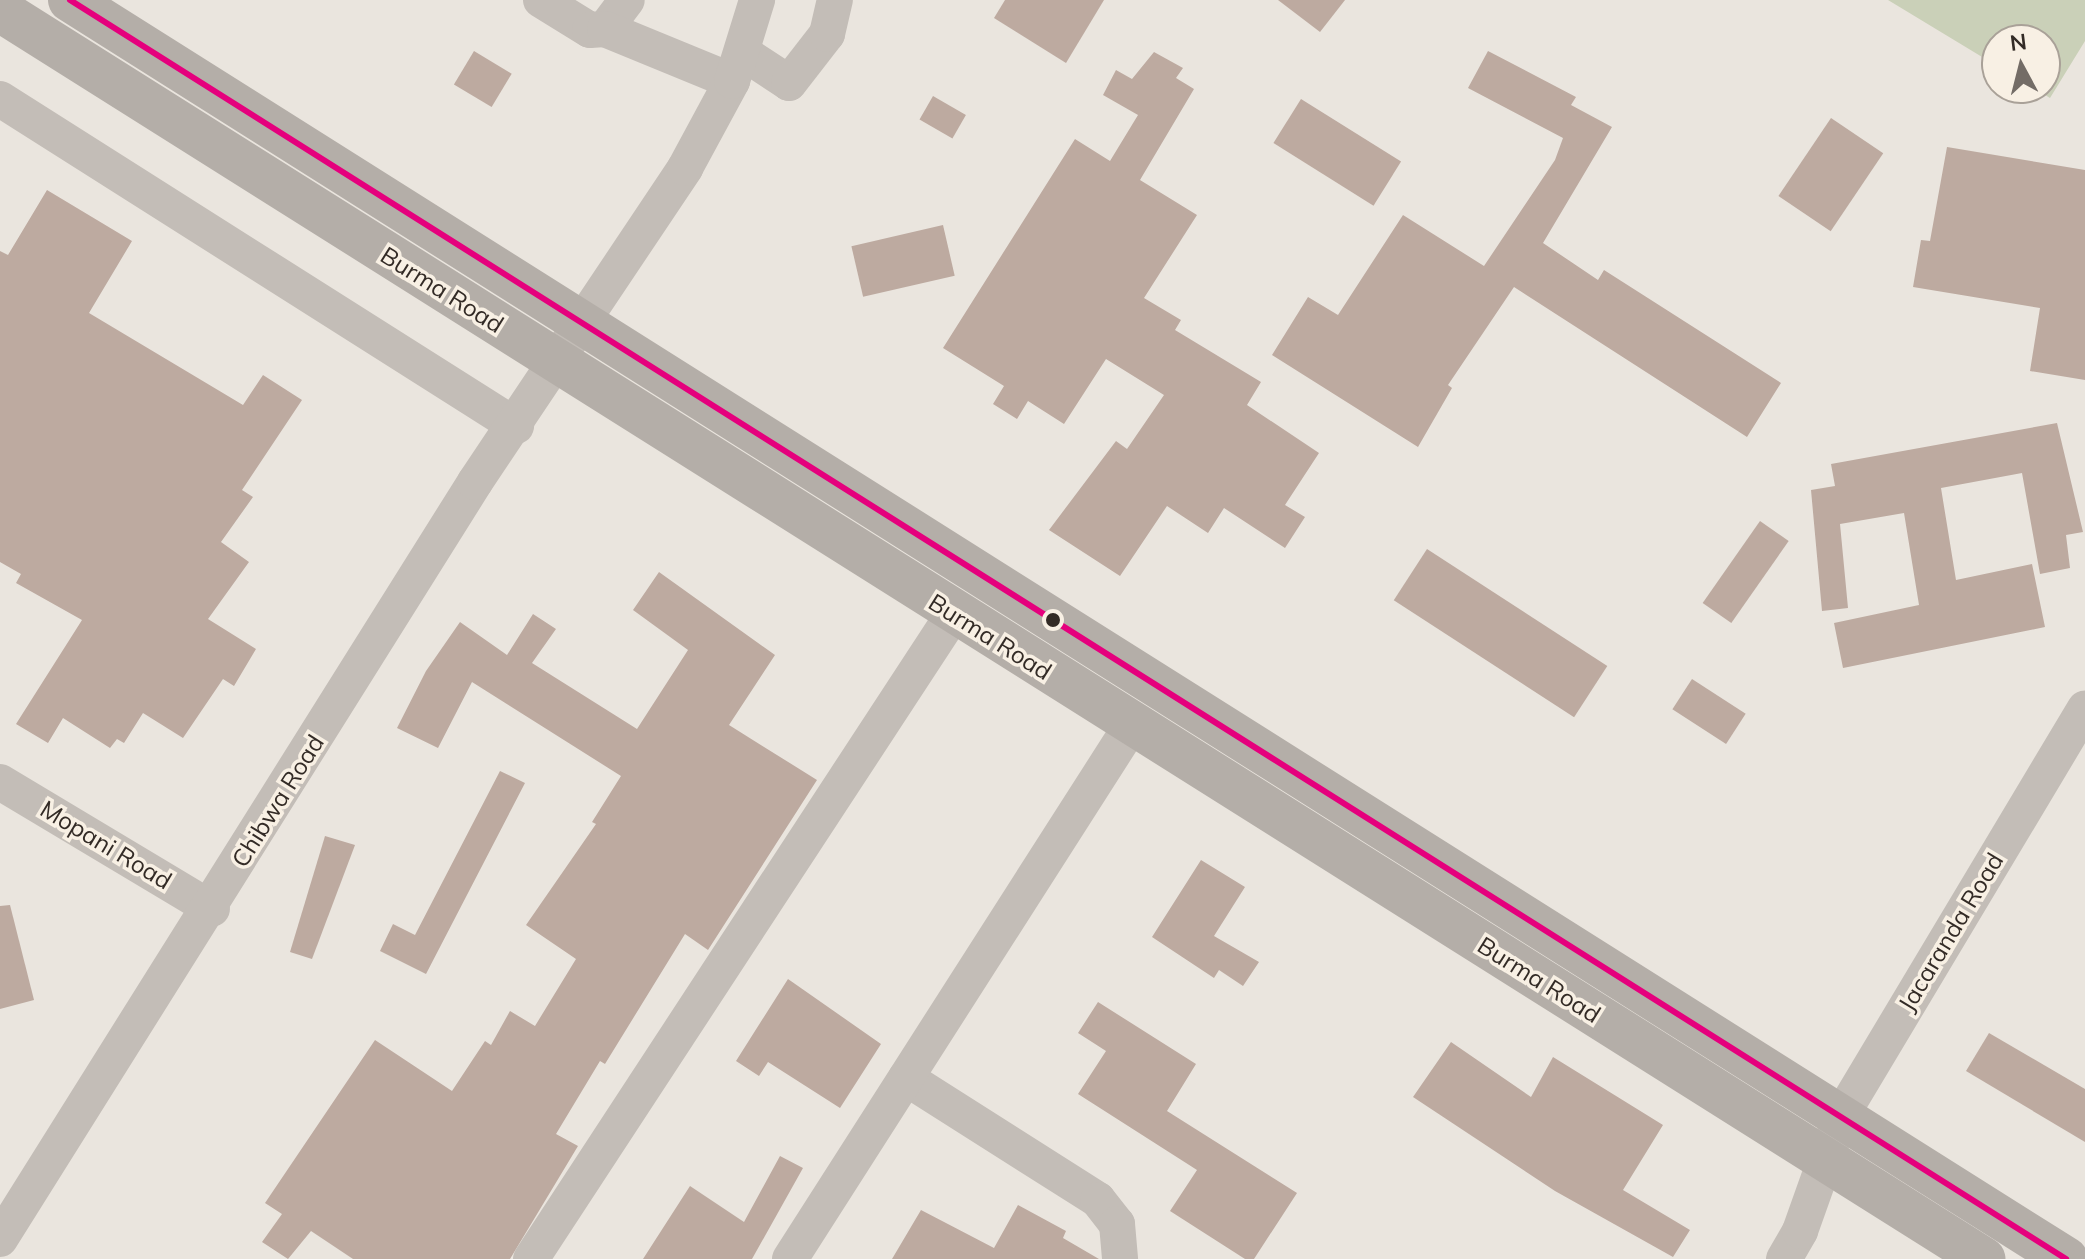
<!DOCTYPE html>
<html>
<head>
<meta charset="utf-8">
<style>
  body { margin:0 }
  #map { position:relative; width:2085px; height:1259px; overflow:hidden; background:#eae5de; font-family:Mulish,sans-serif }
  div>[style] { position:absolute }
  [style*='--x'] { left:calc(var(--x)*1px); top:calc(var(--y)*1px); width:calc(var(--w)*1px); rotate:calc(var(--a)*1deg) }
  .green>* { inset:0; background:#cad0b8 }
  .building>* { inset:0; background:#bdaaa0; transform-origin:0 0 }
  .street>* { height:36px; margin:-18px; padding:0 18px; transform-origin:18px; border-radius:18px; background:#c3bdb7 }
  .secondary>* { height:44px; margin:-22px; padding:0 22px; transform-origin:22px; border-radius:22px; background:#b4aea8 }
  .bus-1>* { height:6px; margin:-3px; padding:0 3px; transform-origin:3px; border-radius:3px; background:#e5007d }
  .dots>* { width:22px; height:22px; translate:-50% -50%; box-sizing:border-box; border:4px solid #f8f0e4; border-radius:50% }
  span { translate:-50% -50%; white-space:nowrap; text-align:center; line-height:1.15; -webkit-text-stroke:7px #f8f0e4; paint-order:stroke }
  .street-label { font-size:24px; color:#332b26 }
  .north { position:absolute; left:1981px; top:24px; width:80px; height:80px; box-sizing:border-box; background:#f8f0e4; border:2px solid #a9a198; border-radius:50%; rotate:353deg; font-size:22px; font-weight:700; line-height:32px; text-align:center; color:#332b26 }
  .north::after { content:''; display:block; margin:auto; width:28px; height:36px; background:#736c66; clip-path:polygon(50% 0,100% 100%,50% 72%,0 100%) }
</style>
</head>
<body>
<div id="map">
  <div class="green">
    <div style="clip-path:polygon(1888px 0,2085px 0,2085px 41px,2050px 98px,2034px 88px,2045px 88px,2045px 40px,1997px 40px,1997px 66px)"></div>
  </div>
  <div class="building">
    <div style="clip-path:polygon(1005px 0,1104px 0,1066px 63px,994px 18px)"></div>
    <div style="clip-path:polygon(1278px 0,1345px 0,1320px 32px)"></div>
    <div style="left:474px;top:51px;width:44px;height:39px;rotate:31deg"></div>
    <div style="clip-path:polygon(1488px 51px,1576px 97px,1571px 105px,1612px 127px,1543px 243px,1598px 280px,1604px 270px,1781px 383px,1747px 437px,1514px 287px,1448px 385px,1452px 388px,1418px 447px,1272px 355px,1308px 297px,1338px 315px,1403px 215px,1484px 266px,1555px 160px,1563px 138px,1468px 88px)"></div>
    <div style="clip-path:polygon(1154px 52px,1183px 68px,1176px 78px,1194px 89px,1140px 180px,1197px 215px,1144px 298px,1181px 320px,1175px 330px,1261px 382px,1247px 405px,1319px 453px,1285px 505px,1305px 517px,1285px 548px,1224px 508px,1208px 533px,1167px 506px,1120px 576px,1049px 530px,1116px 441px,1127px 449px,1164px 395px,1106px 359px,1064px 424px,1028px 401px,1017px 419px,993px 404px,1004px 386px,943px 348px,1075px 139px,1110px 161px,1138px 115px,1103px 95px,1116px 70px,1132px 79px)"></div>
    <div style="left:933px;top:96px;width:38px;height:27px;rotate:30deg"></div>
    <div style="left:1301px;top:99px;width:118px;height:52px;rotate:32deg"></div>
    <div style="left:1831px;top:118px;width:63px;height:94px;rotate:34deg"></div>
    <div style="clip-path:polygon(1947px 147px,2085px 170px,2085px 380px,2030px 371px,2040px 308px,1913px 287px,1921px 240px,1930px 241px)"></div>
    <div style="clip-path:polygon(47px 190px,132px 241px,89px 313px,243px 405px,263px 375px,302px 400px,242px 490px,253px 497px,221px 542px,249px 562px,208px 619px,256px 649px,234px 686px,223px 679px,183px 738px,143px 713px,124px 743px,117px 739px,110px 748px,63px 718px,48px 743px,16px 724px,82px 620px,16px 583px,21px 574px,0 562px,0 251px,8px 255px)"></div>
    <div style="left:943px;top:225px;width:52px;height:94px;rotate:77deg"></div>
    <div style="clip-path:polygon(2057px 423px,2083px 532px,2066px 535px,2070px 568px,2040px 574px,2022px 473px,1941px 488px,1956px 580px,2032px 564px,2045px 627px,1843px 668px,1834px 623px,1919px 605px,1904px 513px,1840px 524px,1848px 608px,1822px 611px,1811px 490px,1835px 486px,1831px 464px)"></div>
    <div style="left:1760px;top:521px;width:35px;height:100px;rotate:35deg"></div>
    <div style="left:1427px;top:549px;width:215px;height:61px;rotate:33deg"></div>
    <div style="clip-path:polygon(659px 572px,775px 655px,729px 725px,817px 780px,708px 950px,685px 934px,605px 1064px,600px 1061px,556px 1134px,578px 1146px,510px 1259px,353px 1259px,311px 1231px,288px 1259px,262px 1242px,282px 1214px,265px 1203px,375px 1040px,452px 1091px,485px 1041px,491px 1045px,510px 1011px,535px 1026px,576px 959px,526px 925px,596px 824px,592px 822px,621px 776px,472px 682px,438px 748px,397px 728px,426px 671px,460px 622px,507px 655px,533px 614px,556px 629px,532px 663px,637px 729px,688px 650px,633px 610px)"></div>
    <div style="left:1692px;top:679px;width:64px;height:36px;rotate:33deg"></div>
    <div style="clip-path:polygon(500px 771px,525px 783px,426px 974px,380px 951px,393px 924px,415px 935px)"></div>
    <div style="clip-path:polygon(325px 836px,355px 845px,312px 959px,290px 952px)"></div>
    <div style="clip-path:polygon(1201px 860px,1245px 887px,1214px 936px,1259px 962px,1243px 986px,1219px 970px,1214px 978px,1152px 937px)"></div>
    <div style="clip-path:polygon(10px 905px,34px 1000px,0 1009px,0 906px)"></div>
    <div style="clip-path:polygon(788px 979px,881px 1044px,840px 1108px,768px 1062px,759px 1076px,736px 1061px)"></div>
    <div style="clip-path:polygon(1098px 1002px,1196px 1064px,1167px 1111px,1297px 1193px,1254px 1259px,1245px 1259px,1170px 1211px,1197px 1170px,1078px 1094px,1106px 1051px,1078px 1033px)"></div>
    <div style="clip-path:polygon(1989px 1033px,2085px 1089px,2085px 1142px,1966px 1071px)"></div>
    <div style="clip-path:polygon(1451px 1042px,1531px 1097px,1553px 1057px,1663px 1125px,1623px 1190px,1690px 1230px,1673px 1257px,1555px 1191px,1413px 1097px)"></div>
    <div style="clip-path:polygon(780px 1156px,803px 1168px,752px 1259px,643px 1259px,690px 1186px,744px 1222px)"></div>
    <div style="clip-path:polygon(1018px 1205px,1066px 1231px,1063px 1238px,1099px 1259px,892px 1259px,921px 1210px,994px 1248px)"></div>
  </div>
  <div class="street">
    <div style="--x:541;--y:0;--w:57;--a:31.5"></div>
    <div style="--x:590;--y:30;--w:15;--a:-4"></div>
    <div style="--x:605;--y:29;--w:36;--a:-53"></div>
    <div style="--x:605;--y:29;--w:137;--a:22.3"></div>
    <div style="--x:742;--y:52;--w:56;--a:33.4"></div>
    <div style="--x:789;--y:83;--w:62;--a:-52.2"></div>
    <div style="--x:827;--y:34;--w:35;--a:-77"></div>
    <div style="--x:0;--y:99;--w:611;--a:32.36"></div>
    <div style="--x:0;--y:782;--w:247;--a:30.9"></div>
    <div style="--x:906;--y:1078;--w:227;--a:32.4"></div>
    <div style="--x:1098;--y:1200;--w:31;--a:52"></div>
    <div style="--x:1117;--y:1224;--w:35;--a:85"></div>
    <div style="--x:0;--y:1239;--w:894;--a:-57.89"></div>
    <div style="--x:475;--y:482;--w:378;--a:-56.2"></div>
    <div style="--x:685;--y:168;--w:99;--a:-61.6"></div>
    <div style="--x:732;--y:81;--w:85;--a:-72.8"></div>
    <div style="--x:531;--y:1259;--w:772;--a:-56.78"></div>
    <div style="--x:790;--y:1259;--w:633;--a:-57.39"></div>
    <div style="--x:1784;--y:1259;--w:32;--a:-60"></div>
    <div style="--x:1800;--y:1231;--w:122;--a:-70.4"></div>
    <div style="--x:1841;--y:1116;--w:475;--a:-59.1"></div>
  </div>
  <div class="secondary">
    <div style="--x:70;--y:0;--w:2360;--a:32.24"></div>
    <div style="--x:0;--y:10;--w:2344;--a:32.2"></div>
  </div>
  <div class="bus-1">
    <div style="--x:70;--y:0;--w:2360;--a:32.24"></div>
  </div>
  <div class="dots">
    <div style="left:1053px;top:620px;background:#332b26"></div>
  </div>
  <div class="street-label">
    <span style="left:442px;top:290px;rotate:32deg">Burma Road</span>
    <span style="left:990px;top:637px;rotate:32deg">Burma Road</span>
    <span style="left:278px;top:801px;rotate:-58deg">Chibwa Road</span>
    <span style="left:106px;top:845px;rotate:31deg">Mopani Road</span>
    <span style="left:1951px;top:932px;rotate:-59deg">Jacaranda Road</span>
    <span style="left:1539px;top:980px;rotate:32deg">Burma Road</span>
  </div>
  <div class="north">N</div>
</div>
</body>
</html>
